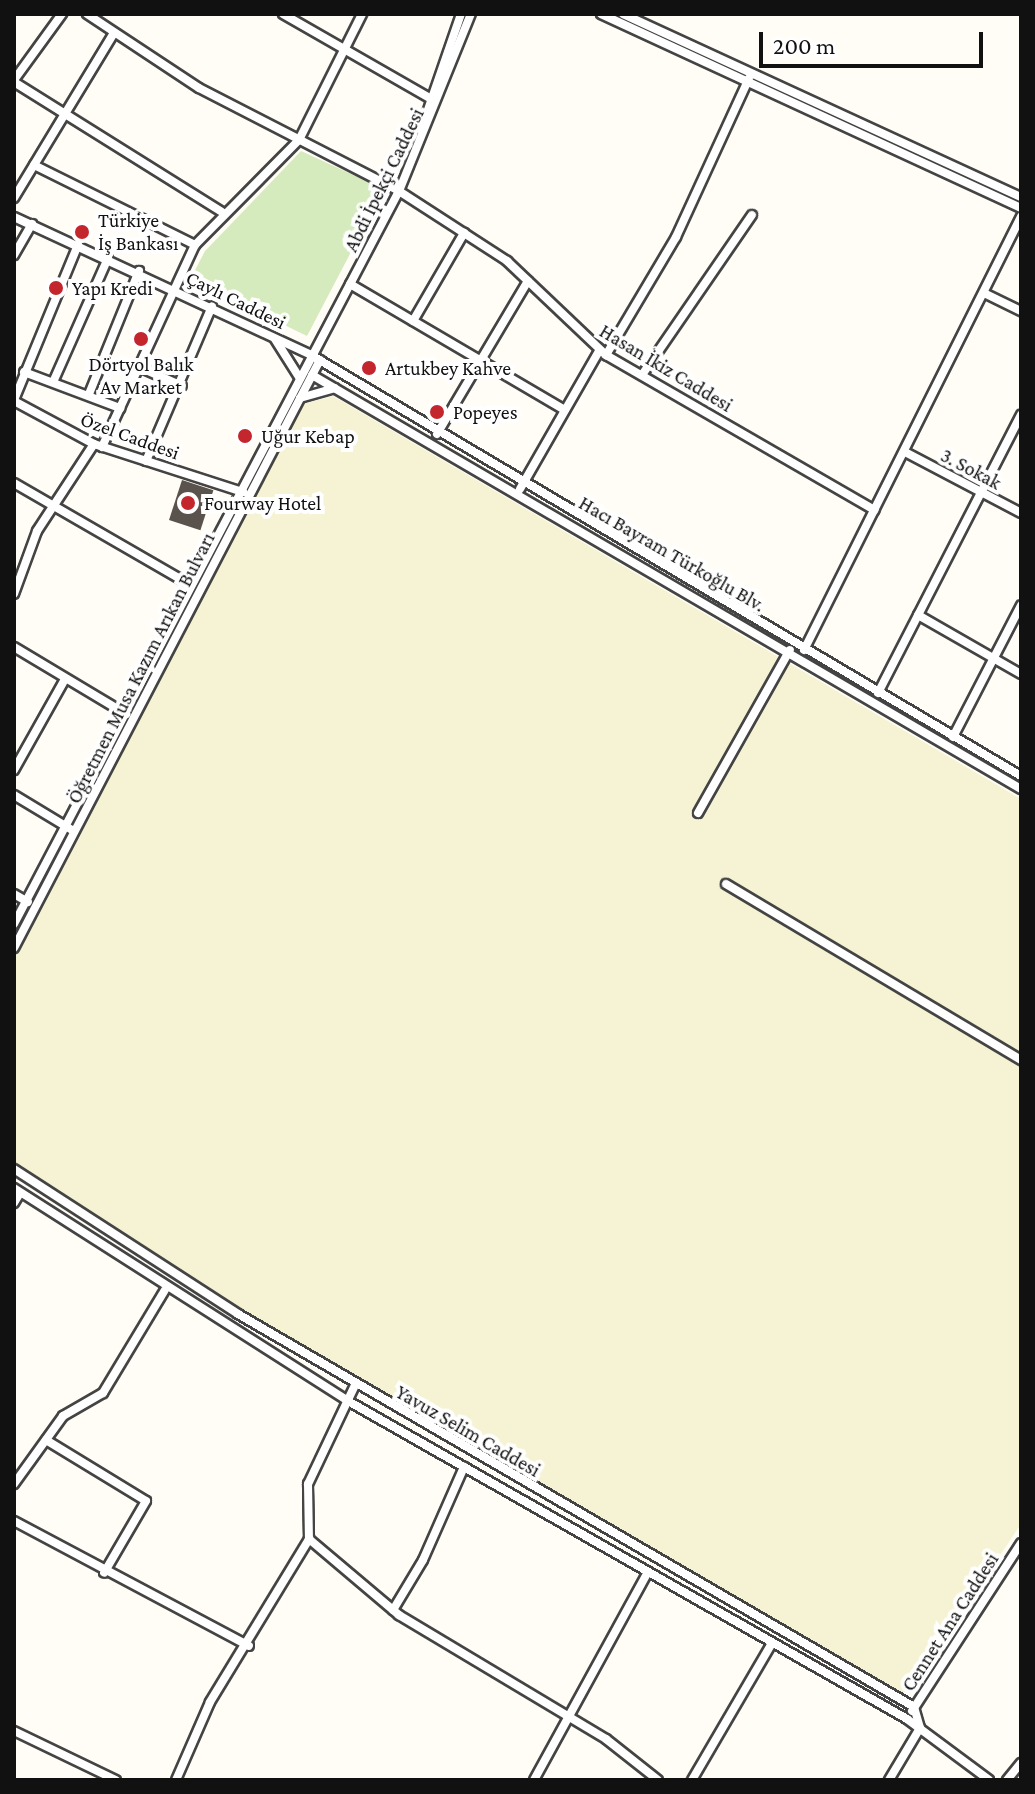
<!DOCTYPE html>
<html>
<head>
<meta charset="utf-8">
<style>
  body { margin:0 }
  #map { position:relative; width:1035px; height:1794px; overflow:hidden; background:#fffdf5; font-family:"Crimson Pro",serif }
  div>[style] { position:absolute }
  [style*='--x'] { left:calc(var(--x)*1px); top:calc(var(--y)*1px); width:calc(var(--w)*1px); rotate:calc(var(--a)*1deg) }
  .farmland>* { inset:0; background:#f6f3d4 }
  .green>* { inset:0; background:#d5ebbd }
  .building>* { inset:0; background:#5a524d; transform-origin:0 0 }
  .roads { filter:drop-shadow(2px 0 #444) drop-shadow(-2px 0 #444) drop-shadow(0 2px #444) drop-shadow(0 -2px #444) }
  .minor>* { height:8px; margin:-4px; padding:0 4px; transform-origin:4px; border-radius:4px; background:#fff }
  .dots>* { width:22px; height:22px; translate:-50% -50%; box-sizing:border-box; border:4px solid #fff; border-radius:50% }
  span { translate:-50% -50%; white-space:nowrap; text-align:center; line-height:1.15; -webkit-text-stroke:8px #fff; paint-order:stroke }
  .street-label { font-size:20px; color:#111 }
  .poi-label { font-size:20px; color:#111 }
  .left { translate:0 -50%; text-align:left }
  .frame { position:absolute; inset:0; border:16px solid #111; pointer-events:none }
  .scale { position:absolute; left:759px; top:32px; width:224px; height:36px; box-sizing:border-box; border:4px solid #111; border-top:0; padding-left:10px; font-size:24px; line-height:28px; white-space:nowrap; color:#111; -webkit-text-stroke:6px #fff; paint-order:stroke }
</style>
</head>
<body>
<div id="map">
  <div class="farmland">
    <div style="clip-path:polygon(333px 396px,1021px 799px,1021px 1524px,909px 1691px,901px 1693px,279px 1333px,14px 1163px,14px 956px,303px 404px)"></div>
  </div>
  <div class="green">
    <div style="clip-path:polygon(301px 151px,384px 189px,307px 336px,194px 281px,193px 274px,205px 251px)"></div>
  </div>
  <div class="building">
    <div style="left:182px;top:480px;width:33px;height:42px;rotate:18deg"></div>
  </div>
  <div class="roads">
    <div class="minor">
      <div style="--x:87;--y:14;--w:134;--a:33.5"></div>
      <div style="--x:199;--y:88;--w:225;--a:27.2"></div>
      <div style="--x:399;--y:191;--w:129;--a:32.9"></div>
      <div style="--x:507;--y:261;--w:137;--a:43.5"></div>
      <div style="--x:606;--y:355;--w:310;--a:30"></div>
      <div style="--x:283;--y:14;--w:175;--a:29.8"></div>
      <div style="--x:601;--y:14;--w:463;--a:24.8"></div>
      <div style="--x:623;--y:14;--w:438;--a:24.7"></div>
      <div style="--x:14;--y:80;--w:82;--a:-54"></div>
      <div style="--x:14;--y:82;--w:245;--a:32"></div>
      <div style="--x:421;--y:130;--w:123;--a:-71"></div>
      <div style="--x:34;--y:165;--w:180;--a:26.4"></div>
      <div style="--x:14;--y:198;--w:193;--a:-58.8"></div>
      <div style="--x:14;--y:217;--w:327;--a:24.9"></div>
      <div style="--x:311;--y:355;--w:825;--a:30.67"></div>
      <div style="--x:14;--y:255;--w:36;--a:-60"></div>
      <div style="--x:350;--y:284;--w:249;--a:30.4"></div>
      <div style="--x:986;--y:294;--w:39;--a:26"></div>
      <div style="--x:413;--y:321;--w:102;--a:-59.9"></div>
      <div style="--x:275;--y:339;--w:45;--a:57.7"></div>
      <div style="--x:606;--y:355;--w:137;--a:-59.3"></div>
      <div style="--x:676;--y:237;--w:175;--a:-65.3"></div>
      <div style="--x:137;--y:366;--w:49;--a:24"></div>
      <div style="--x:24;--y:372;--w:103;--a:20.6"></div>
      <div style="--x:312;--y:375;--w:821;--a:30.28"></div>
      <div style="--x:642;--y:375;--w:194;--a:-55.5"></div>
      <div style="--x:54;--y:380;--w:133;--a:-66.1"></div>
      <div style="--x:89;--y:394;--w:133;--a:-67.9"></div>
      <div style="--x:300;--y:398;--w:36;--a:-16"></div>
      <div style="--x:14;--y:400;--w:168;--a:-67.6"></div>
      <div style="--x:14;--y:401;--w:91;--a:28.3"></div>
      <div style="--x:94;--y:444;--w:157;--a:17.9"></div>
      <div style="--x:437;--y:434;--w:178;--a:-59.3"></div>
      <div style="--x:102;--y:447;--w:222;--a:-65.3"></div>
      <div style="--x:195;--y:245;--w:148;--a:-45.3"></div>
      <div style="--x:299;--y:140;--w:141;--a:-63.4"></div>
      <div style="--x:905;--y:452;--w:131;--a:27.7"></div>
      <div style="--x:146;--y:461;--w:168;--a:-66.9"></div>
      <div style="--x:14;--y:483;--w:204;--a:30"></div>
      <div style="--x:520;--y:489;--w:159;--a:-60.2"></div>
      <div style="--x:14;--y:594;--w:67;--a:-69.9"></div>
      <div style="--x:37;--y:531;--w:104;--a:-56.8"></div>
      <div style="--x:918;--y:615;--w:119;--a:29.8"></div>
      <div style="--x:14;--y:647;--w:131;--a:30.9"></div>
      <div style="--x:804;--y:650;--w:485;--a:-63.4"></div>
      <div style="--x:878;--y:693;--w:313;--a:-62.8"></div>
      <div style="--x:953;--y:737;--w:148;--a:-62.7"></div>
      <div style="--x:14;--y:770;--w:104;--a:-60.7"></div>
      <div style="--x:14;--y:795;--w:68;--a:31.1"></div>
      <div style="--x:698;--y:813;--w:187;--a:-60.6"></div>
      <div style="--x:726;--y:884;--w:344;--a:30.8"></div>
      <div style="--x:14;--y:894;--w:16;--a:30"></div>
      <div style="--x:14;--y:924;--w:828;--a:-62.29"></div>
      <div style="--x:399;--y:191;--w:191;--a:-67.9"></div>
      <div style="--x:14;--y:948;--w:663;--a:-62.51"></div>
      <div style="--x:14;--y:1169;--w:267;--a:32.9"></div>
      <div style="--x:238;--y:1314;--w:782;--a:30.17"></div>
      <div style="--x:914;--y:1707;--w:22;--a:74"></div>
      <div style="--x:920;--y:1728;--w:61;--a:120.8"></div>
      <div style="--x:14;--y:1188;--w:396;--a:32.5"></div>
      <div style="--x:348;--y:1401;--w:643;--a:29.63"></div>
      <div style="--x:907;--y:1719;--w:102;--a:36.6"></div>
      <div style="--x:14;--y:1203;--w:12;--a:-59"></div>
      <div style="--x:356;--y:1383;--w:112;--a:115.4"></div>
      <div style="--x:308;--y:1484;--w:55;--a:89"></div>
      <div style="--x:309;--y:1539;--w:118;--a:40.2"></div>
      <div style="--x:399;--y:1615;--w:241;--a:30.9"></div>
      <div style="--x:606;--y:1739;--w:66;--a:38.3"></div>
      <div style="--x:46;--y:1440;--w:117;--a:31.4"></div>
      <div style="--x:146;--y:1501;--w:83;--a:120.3"></div>
      <div style="--x:14;--y:1484;--w:84;--a:-54.2"></div>
      <div style="--x:63;--y:1416;--w:46;--a:-29.9"></div>
      <div style="--x:103;--y:1393;--w:120;--a:-59"></div>
      <div style="--x:14;--y:1521;--w:266;--a:28"></div>
      <div style="--x:393;--y:1610;--w:58;--a:-59"></div>
      <div style="--x:423;--y:1560;--w:102;--a:-66.2"></div>
      <div style="--x:912;--y:1711;--w:200;--a:-57"></div>
      <div style="--x:14;--y:1731;--w:113;--a:25.7"></div>
      <div style="--x:176;--y:1780;--w:85;--a:-66.4"></div>
      <div style="--x:210;--y:1702;--w:191;--a:-58.7"></div>
      <div style="--x:534;--y:1780;--w:237;--a:-61.3"></div>
      <div style="--x:692;--y:1780;--w:159;--a:-59.7"></div>
      <div style="--x:1007;--y:1780;--w:22;--a:-51"></div>
    </div>
  </div>
  <div class="dots">
    <div style="left:82px;top:232px;background:#c4262e"></div>
    <div style="left:56px;top:288px;background:#c4262e"></div>
    <div style="left:141px;top:339px;background:#c4262e"></div>
    <div style="left:369px;top:368px;background:#c4262e"></div>
    <div style="left:437px;top:412px;background:#c4262e"></div>
    <div style="left:245px;top:436px;background:#c4262e"></div>
    <div style="left:188px;top:503px;background:#c4262e"></div>
  </div>
  <div class="street-label">
    <span style="left:384px;top:180px;rotate:-64deg">Abdi İpekçi Caddesi</span>
    <span style="left:236px;top:300px;rotate:26deg">Çaylı Caddesi</span>
    <span style="left:666px;top:368px;rotate:31deg">Hasan İkiz Caddesi</span>
    <span style="left:130px;top:436px;rotate:20deg">Özel Caddesi</span>
    <span style="left:971px;top:469px;rotate:28deg">3. Sokak</span>
    <span style="left:672px;top:554px;rotate:30deg">Hacı Bayram Türkoğlu Blv.</span>
    <span style="left:141px;top:668px;rotate:-63deg">Öğretmen Musa Kazım Arıkan Bulvarı</span>
    <span style="left:468px;top:1431px;rotate:30deg">Yavuz Selim Caddesi</span>
    <span style="left:950px;top:1622px;rotate:-57deg">Cennet Ana Caddesi</span>
  </div>
  <div class="poi-label">
    <span class="left" style="left:98px;top:232px">Türkiye<br>İş Bankası</span>
    <span class="left" style="left:72px;top:288px">Yapı Kredi</span>
    <span style="left:141px;top:376px">Dörtyol Balık<br>Av Market</span>
    <span class="left" style="left:385px;top:368px">Artukbey Kahve</span>
    <span class="left" style="left:453px;top:412px">Popeyes</span>
    <span class="left" style="left:261px;top:436px">Uğur Kebap</span>
    <span class="left" style="left:204px;top:503px">Fourway Hotel</span>
  </div>
  <div class="frame"></div>
  <div class="scale">200 m</div>
</div>
</body>
</html>
